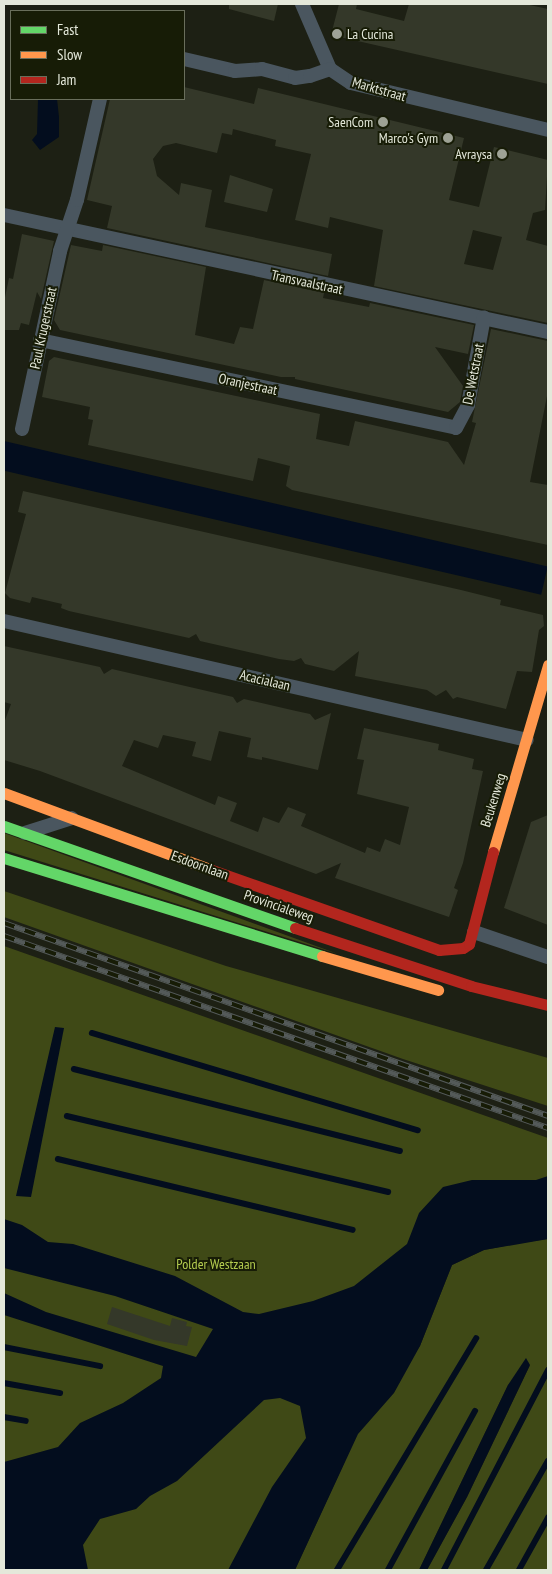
<!DOCTYPE html>
<html>
<head>
<meta charset="utf-8">
<style>
  body { margin:0 }
  #map { position:relative; width:552px; height:1574px; overflow:hidden; background:#1d2014; font-family:"PT Sans Narrow",sans-serif }
  div>[style] { position:absolute }
  [style*='--x'] { left:calc(var(--x)*1px); top:calc(var(--y)*1px); width:calc(var(--w)*1px); rotate:calc(var(--a)*1deg) }
  .green>* { inset:0; background:#3f4916 }
  .water>* { inset:0; background:#030d1e; transform-origin:0 0 }
  .stream>* { height:5.5px; margin:-2.75px; padding:0 2.75px; transform-origin:2.75px; border-radius:2.75px; background:#030d1e }
  .building>* { inset:0; background:#343829 }
  .street>* { height:14px; margin:-7px; padding:0 7px; transform-origin:7px; border-radius:7px; background:#4a565f }
  .fast>* { height:11px; margin:-5.5px; padding:0 5.5px; transform-origin:5.5px; border-radius:5.5px; background:#63d668 }
  .slow>* { height:11px; margin:-5.5px; padding:0 5.5px; transform-origin:5.5px; border-radius:5.5px; background:#ff974d }
  .jam>* { height:11px; margin:-5.5px; padding:0 5.5px; transform-origin:5.5px; border-radius:5.5px; background:#b3261e }
  .rail>* { height:5.5px; margin-top:-2.75px; transform-origin:0; background:repeating-linear-gradient(90deg,#171c06 0 11px,#545a59 0 22px); box-sizing:border-box; border-block:1px solid #545a59 }
  .dots>* { width:14px; height:14px; translate:-50% -50%; box-sizing:border-box; border:2px solid #171c06; border-radius:50% }
  span { translate:-50% -50%; white-space:nowrap; text-align:center; line-height:1.15; -webkit-text-stroke:4px #171c06; paint-order:stroke }
  .poi-label { font-size:14px; color:#e4e8da }
  .left { translate:0 -50%; text-align:left }
  .right { translate:-100% -50%; text-align:right }
  .street-label { font-size:14px; color:#e4e8da }
  .park-label { font-size:14px; color:#b4cc4f }
  .frame { position:absolute; inset:0; border:5px solid #e4e8da; pointer-events:none }
  .legend { position:absolute; left:10px; top:10px; width:175px; height:90px; box-sizing:border-box; background:#171c06; border:1px solid #696e5b; margin:0; padding:6px 9px; list-style:none; font-size:15px; color:#e4e8da }
  .legend li { display:flex; align-items:center; gap:10px; height:25px }
  .legend b { width:25px; border:1px solid #696e5b }
</style>
</head>
<body>
<div id="map">
  <div class="green">
    <div style="clip-path:polygon(4px 833px,338px 954px,4px 850px)"></div>
    <div style="clip-path:polygon(4px 891px,226px 966px,548px 1058px,548px 1106px,403px 1059px,4px 917px)"></div>
    <div style="clip-path:polygon(evenodd,4px 946px,548px 1138px,548px 1234px,519px 1243px,548px 1239px,548px 1570px,427px 1570px,467px 1497px,530px 1365px,508px 1385px,419px 1570px,295px 1570px,345px 1461px,287px 1570px,4px 1570px,4px 946px,494px 1244px,510px 1245px,484px 1250px,452px 1265px,420px 1346px,361px 1424px,453px 1262px,494px 1244px)"></div>
  </div>
  <div class="water">
    <div style="clip-path:polygon(38px 99px,57px 99px,59px 117px,59px 137px,40px 150px,32px 140px,37px 134px)"></div>
    <div style="left:4px;top:441px;width:558px;height:29px;rotate:13deg"></div>
    <div style="clip-path:polygon(55px 1027px,64px 1028px,31px 1197px,16px 1196px)"></div>
    <div style="clip-path:polygon(548px 1176px,548px 1239px,484px 1250px,452px 1265px,420px 1346px,394px 1393px,358px 1434px,295px 1570px,228px 1570px,272px 1487px,306px 1438px,300px 1406px,280px 1398px,264px 1400px,177px 1481px,150px 1496px,136px 1509px,100px 1519px,83px 1545px,88px 1570px,4px 1570px,4px 1462px,58px 1447px,80px 1423px,123px 1403px,161px 1378px,163px 1366px,4px 1315px,4px 1293px,46px 1312px,196px 1357px,213px 1329px,115px 1296px,4px 1268px,4px 1219px,22px 1225px,48px 1242px,73px 1244px,175px 1276px,243px 1312px,259px 1314px,313px 1301px,354px 1286px,407px 1244px,419px 1213px,443px 1187px,472px 1180px,536px 1180px)"></div>
    <div style="clip-path:polygon(526px 1358px,530px 1365px,467px 1497px,427px 1570px,419px 1570px,508px 1385px)"></div>
  </div>
  <div class="stream">
    <div style="--x:92;--y:1033;--w:340;--a:16.6"></div>
    <div style="--x:74;--y:1069;--w:336;--a:14.1"></div>
    <div style="--x:67;--y:1116;--w:330;--a:13.3"></div>
    <div style="--x:58;--y:1159;--w:303;--a:13.5"></div>
    <div style="--x:4;--y:1347;--w:98;--a:11.2"></div>
    <div style="--x:4;--y:1383;--w:57;--a:10.1"></div>
    <div style="--x:4;--y:1417;--w:22;--a:10"></div>
    <div style="--x:337;--y:1570;--w:270;--a:-59"></div>
    <div style="--x:388;--y:1570;--w:181;--a:-61.3"></div>
    <div style="--x:444;--y:1570;--w:225;--a:-62.5"></div>
    <div style="--x:486;--y:1570;--w:125;--a:-60.4"></div>
    <div style="--x:519;--y:1570;--w:60;--a:-60.9"></div>
  </div>
  <div class="building">
    <div style="clip-path:polygon(229px 4px,278px 4px,274px 21px,229px 9px)"></div>
    <div style="clip-path:polygon(339px 4px,357px 4px,356px 9px,404px 21px,409px 4px,525px 4px,548px 9px,548px 84px,331px 35px)"></div>
    <div style="clip-path:polygon(evenodd,184px 87px,254px 104px,258px 88px,464px 138px,449px 200px,479px 207px,494px 147px,548px 160px,545px 210px,533px 213px,526px 240px,548px 246px,548px 323px,374px 286px,383px 230px,330px 217px,328px 228px,295px 220px,311px 154px,275px 146px,276px 140px,233px 129px,232px 135px,222px 133px,217px 153px,176px 143px,163px 146px,153px 159px,157px 176px,179px 195px,181px 183px,212px 190px,205px 227px,332px 254px,328px 276px,107px 228px,112px 206px,87px 200px,110px 99px,184px 99px,184px 87px,473px 230px,502px 237px,493px 270px,464px 264px,473px 230px)"></div>
    <div style="clip-path:polygon(230px 175px,273px 189px,267px 212px,224px 202px)"></div>
    <div style="clip-path:polygon(22px 234px,54px 241px,41px 299px,37px 292px,29px 325px,21px 323px,19px 330px,4px 330px,4px 302px,9px 278px,13px 279px)"></div>
    <div style="clip-path:polygon(71px 245px,102px 251px,103px 245px,206px 267px,195px 335px,234px 344px,240px 327px,253px 329px,264px 280px,324px 293px,323px 298px,369px 307px,370px 303px,474px 325px,468px 354px,435px 347px,463px 386px,460px 402px,448px 412px,295px 379px,295px 377px,281px 377px,60px 330px,54px 320px)"></div>
    <div style="clip-path:polygon(491px 329px,548px 341px,548px 391px,530px 482px,548px 485px,548px 545px,292px 490px,286px 486px,290px 466px,258px 458px,253px 481px,88px 445px,93px 420px,88px 419px,90px 407px,42px 397px,49px 361px,54px 357px,320px 414px,316px 439px,349px 446px,355px 421px,448px 442px,464px 465px,476px 423px,472px 422px)"></div>
    <div style="clip-path:polygon(23px 491px,461px 590px,501px 600px,500px 605px,543px 615px,544px 626px,539px 630px,532px 672px,517px 671px,506px 709px,457px 697px,453px 699px,446px 690px,436px 696px,427px 690px,355px 676px,359px 651px,334px 671px,305px 664px,301px 658px,294px 661px,279px 659px,200px 641px,196px 634px,189px 638px,69px 611px,61px 608px,62px 604px,32px 597px,30px 603px,10px 598px,5px 593px,26px 514px,18px 512px)"></div>
    <div style="clip-path:polygon(4px 646px,100px 667px,104px 674px,112px 669px,233px 697px,237px 703px,244px 699px,296px 711px,310px 714px,315px 720px,331px 713px,318px 770px,262px 757px,262px 760px,247px 757px,251px 738px,219px 731px,211px 761px,192px 756px,196px 742px,163px 735px,158px 748px,134px 740px,122px 766px,215px 805px,218px 796px,237px 803px,230px 821px,258px 832px,263px 817px,279px 823px,288px 807px,306px 814px,301px 826px,365px 853px,367px 847px,380px 852px,385px 839px,400px 845px,409px 807px,357px 794px,364px 760px,357px 759px,364px 728px,439px 744px,438px 750px,474px 759px,472px 769px,483px 771px,463px 863px,454px 888px,458px 890px,449px 917px,335px 878px,341px 863px,316px 874px,40px 771px,4px 760px,4px 723px,11px 704px,4px 702px)"></div>
    <div style="clip-path:polygon(548px 815px,548px 925px,504px 908px,531px 822px)"></div>
    <div style="clip-path:polygon(112px 1307px,170px 1326px,172px 1318px,187px 1322px,186px 1326px,192px 1327px,187px 1346px,154px 1340px,107px 1324px)"></div>
  </div>
  <div class="street">
    <div style="--x:302;--y:4;--w:71;--a:66.7"></div>
    <div style="--x:330;--y:69;--w:25;--a:34"></div>
    <div style="--x:351;--y:83;--w:203;--a:13.4"></div>
    <div style="--x:184;--y:59;--w:52;--a:13.2"></div>
    <div style="--x:235;--y:71;--w:27;--a:-4"></div>
    <div style="--x:262;--y:69;--w:34;--a:15"></div>
    <div style="--x:295;--y:78;--w:15;--a:-8"></div>
    <div style="--x:310;--y:76;--w:21;--a:-19"></div>
    <div style="--x:4;--y:215;--w:556;--a:12.14"></div>
    <div style="--x:40;--y:340;--w:425;--a:11.9"></div>
    <div style="--x:456;--y:428;--w:26;--a:-62"></div>
    <div style="--x:468;--y:405;--w:89;--a:-79.7"></div>
    <div style="--x:22;--y:429;--w:182;--a:-77.9"></div>
    <div style="--x:60;--y:251;--w:54;--a:-71.6"></div>
    <div style="--x:77;--y:200;--w:104;--a:-77.2"></div>
    <div style="--x:4;--y:621;--w:536;--a:12.82"></div>
    <div style="--x:25;--y:833;--w:49;--a:-17.7"></div>
    <div style="--x:474;--y:932;--w:78;--a:18.7"></div>
  </div>
  <div class="fast">
    <div style="--x:4;--y:826;--w:308;--a:19.3"></div>
    <div style="--x:4;--y:858;--w:333;--a:17.1"></div>
  </div>
  <div class="slow">
    <div style="--x:4;--y:793;--w:219;--a:20.3"></div>
    <div style="--x:493;--y:852;--w:195;--a:-73.6"></div>
    <div style="--x:322;--y:956;--w:121;--a:16.3"></div>
  </div>
  <div class="jam">
    <div style="--x:209;--y:869;--w:244;--a:19.4"></div>
    <div style="--x:439;--y:950;--w:24;--a:-5"></div>
    <div style="--x:463;--y:948;--w:7;--a:-34"></div>
    <div style="--x:469;--y:944;--w:95;--a:-75.4"></div>
    <div style="--x:295;--y:928;--w:185;--a:18.2"></div>
    <div style="--x:471;--y:986;--w:79;--a:13.9"></div>
  </div>
  <div class="rail">
    <div style="--x:4;--y:923;--w:577;--a:19.53"></div>
    <div style="--x:4;--y:936;--w:577;--a:19.44"></div>
  </div>
  <div class="dots">
    <div style="left:337px;top:34px;background:#9ea295"></div>
    <div style="left:383px;top:122px;background:#9ea295"></div>
    <div style="left:448px;top:138px;background:#9ea295"></div>
    <div style="left:502px;top:154px;background:#9ea295"></div>
  </div>
  <div class="poi-label">
    <span class="left" style="left:347px;top:34px">La Cucina</span>
    <span class="right" style="left:373px;top:122px">SaenCom</span>
    <span class="right" style="left:438px;top:138px">Marco's Gym</span>
    <span class="right" style="left:492px;top:154px">Avraysa</span>
  </div>
  <div class="street-label">
    <span style="left:379px;top:89px;rotate:16deg">Marktstraat</span>
    <span style="left:307px;top:282px;rotate:12deg">Transvaalstraat</span>
    <span style="left:43px;top:328px;rotate:-78deg">Paul Krugerstraat</span>
    <span style="left:473px;top:374px;rotate:-79deg">De Wetstraat</span>
    <span style="left:248px;top:384px;rotate:12deg">Oranjestraat</span>
    <span style="left:265px;top:680px;rotate:13deg">Acacialaan</span>
    <span style="left:493px;top:800px;rotate:-73deg">Beukenweg</span>
    <span style="left:200px;top:865px;rotate:20deg">Esdoornlaan</span>
    <span style="left:279px;top:906px;rotate:19deg">Provincialeweg</span>
  </div>
  <div class="park-label">
    <span style="left:216px;top:1264px">Polder Westzaan</span>
  </div>
  <div class="frame"></div>
  <ul class="legend">
  <li><b style="height:6px;background:#63d668"></b>Fast</li>
  <li><b style="height:6px;background:#ff974d"></b>Slow</li>
  <li><b style="height:6px;background:#b3261e"></b>Jam</li>
  </ul>
</div>
</body>
</html>
